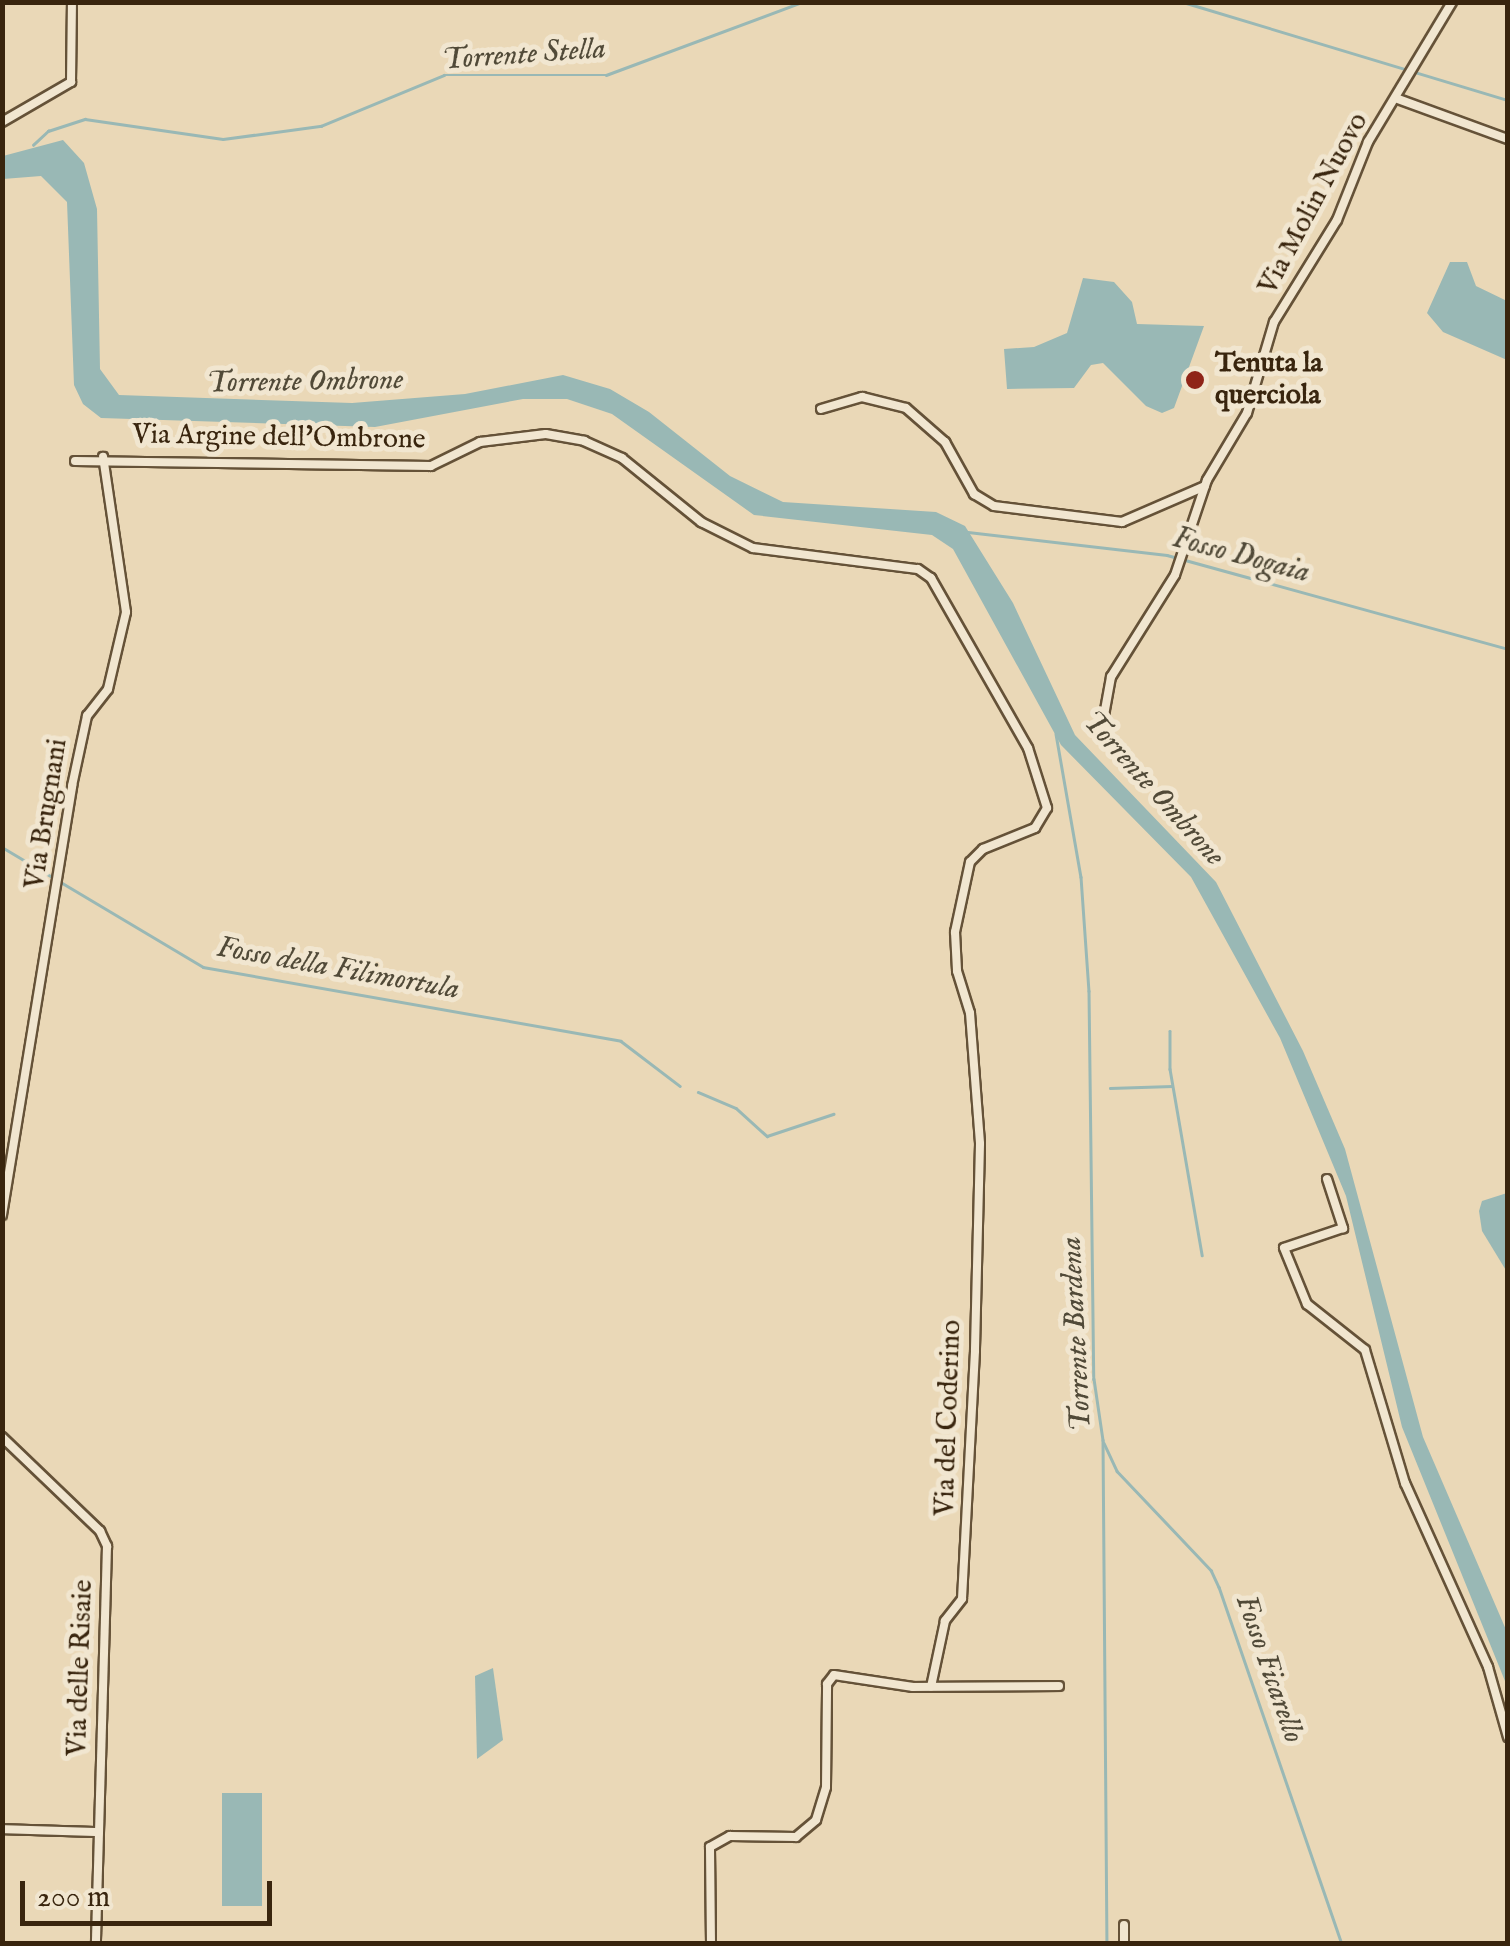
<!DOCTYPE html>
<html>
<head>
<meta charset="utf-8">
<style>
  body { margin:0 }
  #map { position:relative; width:1510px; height:1946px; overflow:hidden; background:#ead8b7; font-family:"IM FELL English",serif }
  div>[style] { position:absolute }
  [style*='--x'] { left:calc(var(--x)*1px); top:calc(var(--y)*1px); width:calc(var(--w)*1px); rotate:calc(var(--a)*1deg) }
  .water>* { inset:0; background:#99b8b5; transform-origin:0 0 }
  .stream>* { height:2.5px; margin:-1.25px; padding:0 1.25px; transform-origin:1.25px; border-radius:1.25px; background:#99b8b5 }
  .roads { filter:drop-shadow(2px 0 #655238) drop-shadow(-2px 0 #655238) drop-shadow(0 2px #655238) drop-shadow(0 -2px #655238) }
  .minor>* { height:8px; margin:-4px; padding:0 4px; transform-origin:4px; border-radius:4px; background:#f1e6d0 }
  .dots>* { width:28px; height:28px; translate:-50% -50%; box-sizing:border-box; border:5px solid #f1e6d0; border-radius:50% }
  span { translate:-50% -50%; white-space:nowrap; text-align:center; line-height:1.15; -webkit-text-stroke:10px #f1e6d0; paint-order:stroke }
  .street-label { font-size:28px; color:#39250e }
  .poi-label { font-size:28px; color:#39250e; font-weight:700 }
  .left { translate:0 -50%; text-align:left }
  .water-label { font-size:30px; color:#514a38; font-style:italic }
  .frame { position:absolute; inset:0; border:5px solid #39250e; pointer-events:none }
  .scale { position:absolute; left:20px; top:1881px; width:252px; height:45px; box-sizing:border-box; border:5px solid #39250e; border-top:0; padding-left:12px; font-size:30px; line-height:35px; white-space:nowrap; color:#39250e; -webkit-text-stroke:8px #f1e6d0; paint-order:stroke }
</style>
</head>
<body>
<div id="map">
  <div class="water">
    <div style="clip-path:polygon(63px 140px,84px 163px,97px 209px,100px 369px,119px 395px,352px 403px,465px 394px,563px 375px,610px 389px,649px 412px,730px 476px,783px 502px,936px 512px,965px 526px,1013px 603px,1075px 735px,1216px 882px,1303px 1051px,1345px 1149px,1423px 1437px,1507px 1632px,1507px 1686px,1402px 1427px,1346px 1196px,1280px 1038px,1191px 877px,1061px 745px,953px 549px,932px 535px,754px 515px,612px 414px,567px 399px,523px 399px,375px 427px,101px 418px,83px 404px,74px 385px,67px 202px,41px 176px,3px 179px,3px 156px)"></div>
    <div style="clip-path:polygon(1450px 262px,1467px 262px,1476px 286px,1507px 301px,1507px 360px,1443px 332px,1427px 313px)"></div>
    <div style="clip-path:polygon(1083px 278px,1114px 282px,1132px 302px,1137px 324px,1204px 326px,1174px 408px,1162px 413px,1146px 406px,1103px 363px,1091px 365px,1074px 388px,1007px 389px,1004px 349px,1034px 347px,1067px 333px)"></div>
    <div style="clip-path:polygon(1507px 1193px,1508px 1193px,1507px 1272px,1482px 1231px,1479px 1211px,1482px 1201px)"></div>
    <div style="clip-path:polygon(493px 1668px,503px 1740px,477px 1759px,475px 1676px)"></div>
    <div style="left:262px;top:1793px;width:113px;height:40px;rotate:90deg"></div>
  </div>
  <div class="stream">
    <div style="--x:1183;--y:2;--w:339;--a:16.8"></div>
    <div style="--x:33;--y:145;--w:21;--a:-43"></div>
    <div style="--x:48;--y:131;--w:39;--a:-18"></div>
    <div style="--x:85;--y:119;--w:139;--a:8.2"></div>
    <div style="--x:223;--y:139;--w:99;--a:-7.6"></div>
    <div style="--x:321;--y:126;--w:133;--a:-22.5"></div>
    <div style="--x:444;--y:75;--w:162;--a:0"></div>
    <div style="--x:606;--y:75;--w:209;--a:-20.4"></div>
    <div style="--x:968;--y:532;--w:200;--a:6.6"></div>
    <div style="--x:1167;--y:555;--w:354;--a:15.4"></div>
    <div style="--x:1056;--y:734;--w:145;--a:80.1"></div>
    <div style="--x:1081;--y:877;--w:114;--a:86"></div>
    <div style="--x:1089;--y:991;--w:388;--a:89.3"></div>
    <div style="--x:1094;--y:1379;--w:62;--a:81.6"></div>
    <div style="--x:1103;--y:1440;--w:504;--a:89.55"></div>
    <div style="--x:2;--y:847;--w:234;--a:30.8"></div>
    <div style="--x:203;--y:967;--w:424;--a:10"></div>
    <div style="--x:621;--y:1041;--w:74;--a:37.3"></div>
    <div style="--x:1170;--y:1031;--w:38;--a:90"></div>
    <div style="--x:1170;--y:1069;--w:189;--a:80.2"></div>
    <div style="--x:1110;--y:1088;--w:62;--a:-1.8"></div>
    <div style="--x:698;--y:1092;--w:41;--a:22.8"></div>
    <div style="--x:736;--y:1108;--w:42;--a:42.1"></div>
    <div style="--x:767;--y:1136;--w:70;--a:-18.4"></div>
    <div style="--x:1104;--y:1443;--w:31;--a:65"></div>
    <div style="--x:1117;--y:1471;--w:137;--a:46.5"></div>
    <div style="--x:1211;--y:1570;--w:19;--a:65"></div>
    <div style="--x:1219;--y:1587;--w:378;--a:71"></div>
  </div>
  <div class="roads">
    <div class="minor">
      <div style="--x:1398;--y:99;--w:117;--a:20"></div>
      <div style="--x:2;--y:122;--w:80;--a:-30.1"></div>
      <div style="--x:71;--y:82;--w:80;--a:-89.3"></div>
      <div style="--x:821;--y:409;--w:43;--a:-16.3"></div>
      <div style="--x:862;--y:397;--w:45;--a:14"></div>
      <div style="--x:906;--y:408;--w:52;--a:41.1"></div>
      <div style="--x:945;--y:442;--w:60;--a:60.9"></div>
      <div style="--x:974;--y:494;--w:23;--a:31"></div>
      <div style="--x:994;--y:506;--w:129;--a:7.1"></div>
      <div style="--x:1122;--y:522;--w:90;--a:-23.4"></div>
      <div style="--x:75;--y:461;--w:356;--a:0.8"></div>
      <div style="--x:431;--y:466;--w:55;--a:-26.1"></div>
      <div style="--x:480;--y:442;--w:66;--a:-6.9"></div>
      <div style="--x:546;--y:434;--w:39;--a:10"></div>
      <div style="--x:584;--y:441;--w:42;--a:24.1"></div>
      <div style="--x:622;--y:458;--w:102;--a:39"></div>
      <div style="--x:701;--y:522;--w:58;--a:26.6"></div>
      <div style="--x:753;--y:548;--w:166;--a:7.3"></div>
      <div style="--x:918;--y:569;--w:16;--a:35"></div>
      <div style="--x:931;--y:578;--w:196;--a:60.3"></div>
      <div style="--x:1028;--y:748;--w:63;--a:72.4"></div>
      <div style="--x:1047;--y:808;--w:23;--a:121"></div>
      <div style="--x:1035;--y:828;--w:56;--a:158"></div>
      <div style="--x:983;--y:849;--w:18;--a:135"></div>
      <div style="--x:970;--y:862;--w:72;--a:102.1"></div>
      <div style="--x:955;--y:932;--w:39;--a:87"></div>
      <div style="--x:957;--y:971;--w:44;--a:72.8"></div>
      <div style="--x:970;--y:1013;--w:131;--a:85.6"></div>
      <div style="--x:980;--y:1144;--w:207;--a:91.4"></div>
      <div style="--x:975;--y:1351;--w:248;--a:93"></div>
      <div style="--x:962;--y:1599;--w:28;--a:128"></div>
      <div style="--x:945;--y:1621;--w:67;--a:102"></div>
      <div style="--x:1123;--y:758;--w:34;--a:-130"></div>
      <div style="--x:1101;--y:732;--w:56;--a:-79.7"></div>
      <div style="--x:1111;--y:677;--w:120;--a:-57.9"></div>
      <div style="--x:1175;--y:575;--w:100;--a:-71.4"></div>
      <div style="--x:1207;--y:480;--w:78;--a:-59.2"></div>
      <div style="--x:1247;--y:413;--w:95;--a:-73.5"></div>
      <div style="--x:1274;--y:322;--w:120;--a:-58.3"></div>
      <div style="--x:1337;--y:220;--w:84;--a:-68.3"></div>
      <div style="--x:1368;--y:142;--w:163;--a:-59"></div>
      <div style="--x:1327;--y:1179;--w:52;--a:71.9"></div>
      <div style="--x:1343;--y:1228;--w:62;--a:161.3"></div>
      <div style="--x:1284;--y:1248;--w:61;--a:67.7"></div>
      <div style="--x:1307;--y:1304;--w:74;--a:38.4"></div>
      <div style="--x:1365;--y:1350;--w:139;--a:73.3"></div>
      <div style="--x:1405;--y:1483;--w:202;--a:65.7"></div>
      <div style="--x:1488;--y:1667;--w:73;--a:74.1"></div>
      <div style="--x:2;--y:1215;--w:435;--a:-80.7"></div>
      <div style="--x:72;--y:786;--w:72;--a:-77.9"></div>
      <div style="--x:87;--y:716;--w:34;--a:-52"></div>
      <div style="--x:108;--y:689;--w:79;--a:-76.8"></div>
      <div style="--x:126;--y:612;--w:157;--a:-98.4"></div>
      <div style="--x:2;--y:1437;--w:136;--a:43.8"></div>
      <div style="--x:100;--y:1531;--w:17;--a:65"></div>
      <div style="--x:107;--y:1546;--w:398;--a:91.6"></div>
      <div style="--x:2;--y:1829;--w:97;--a:1.8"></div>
      <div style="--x:1124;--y:1925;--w:19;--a:90"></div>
      <div style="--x:711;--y:1944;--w:97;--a:-90.6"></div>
      <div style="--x:710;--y:1847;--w:23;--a:-29"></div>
      <div style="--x:730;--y:1836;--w:66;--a:0.9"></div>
      <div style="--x:796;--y:1837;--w:26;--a:-40"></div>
      <div style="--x:816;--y:1820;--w:34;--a:-73"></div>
      <div style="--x:826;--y:1787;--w:103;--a:-89.4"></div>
      <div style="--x:827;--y:1684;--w:11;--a:-52"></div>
      <div style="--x:834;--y:1675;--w:80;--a:8.6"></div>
      <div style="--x:913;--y:1687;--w:146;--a:-0.4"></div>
    </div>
  </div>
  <div class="dots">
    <div style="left:1195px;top:380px;background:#8f2418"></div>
  </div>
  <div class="street-label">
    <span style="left:1314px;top:204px;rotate:-62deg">Via Molin Nuovo</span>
    <span style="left:279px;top:438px;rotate:1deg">Via Argine dell'Ombrone</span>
    <span style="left:47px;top:814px;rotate:-81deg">Via Brugnani</span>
    <span style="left:949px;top:1418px;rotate:-88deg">Via del Coderino</span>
    <span style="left:81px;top:1668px;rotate:-88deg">Via delle Risaie</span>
  </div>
  <div class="poi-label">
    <span class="left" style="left:1215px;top:380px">Tenuta la<br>querciola</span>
  </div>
  <div class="water-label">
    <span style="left:524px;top:55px;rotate:-4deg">Torrente Stella</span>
    <span style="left:305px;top:382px;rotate:-1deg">Torrente Ombrone</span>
    <span style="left:1241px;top:556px;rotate:15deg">Fosso Dogaia</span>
    <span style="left:1153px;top:789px;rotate:48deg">Torrente Ombrone</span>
    <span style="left:338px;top:969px;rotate:10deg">Fosso della Filimortula</span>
    <span style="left:1077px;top:1334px;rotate:-93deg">Torrente Bardena</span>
    <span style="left:1269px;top:1669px;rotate:71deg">Fosso Ficarello</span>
  </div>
  <div class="frame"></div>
  <div class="scale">200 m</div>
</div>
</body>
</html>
